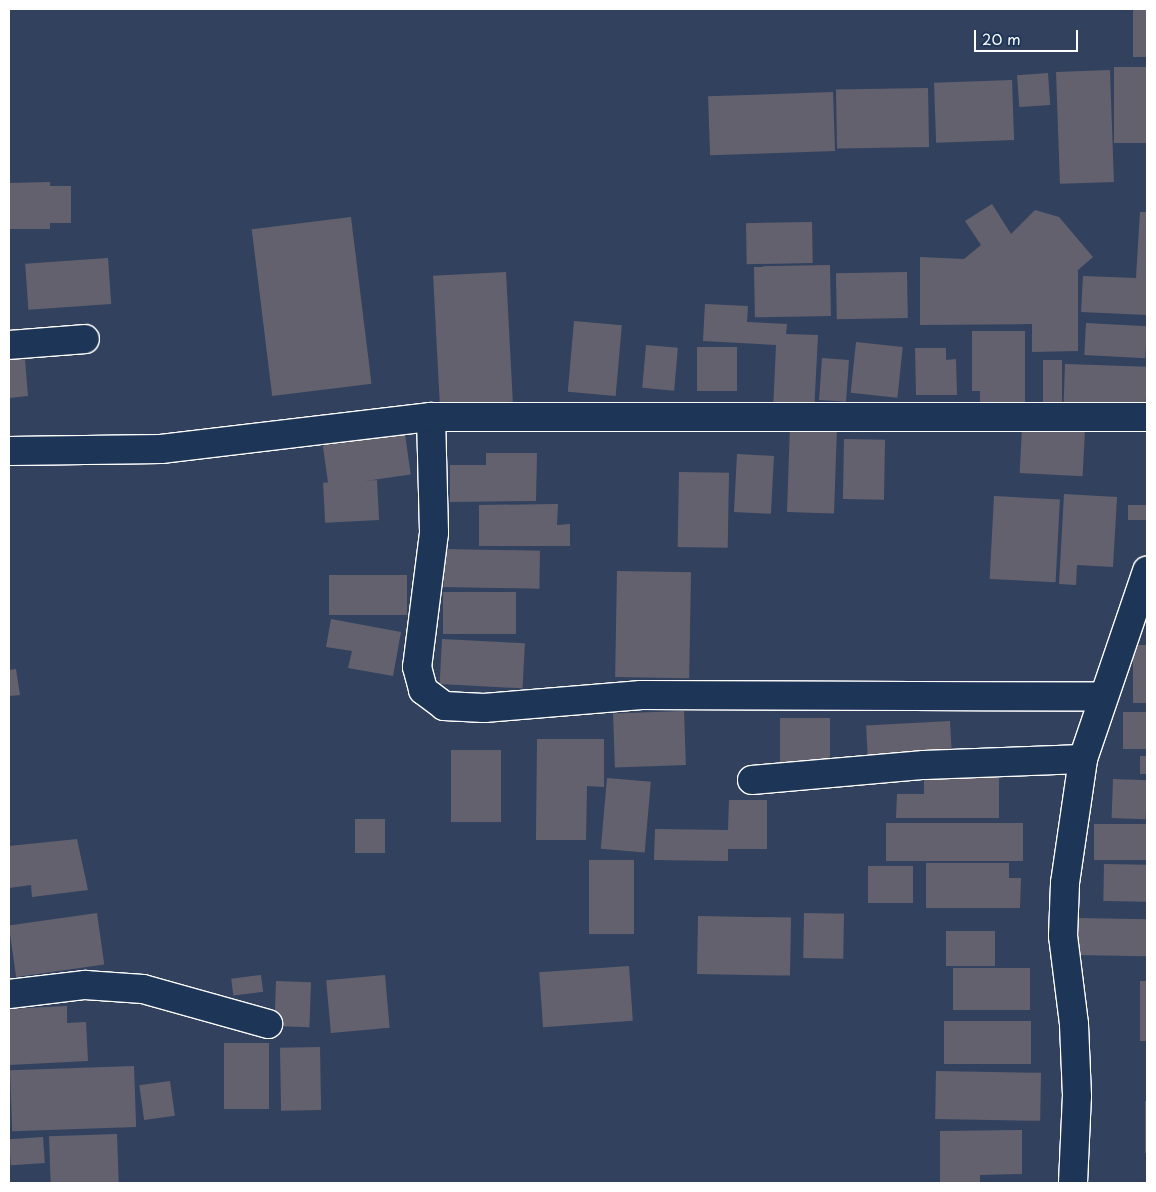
<!DOCTYPE html>
<html>
<head>
<meta charset="utf-8">
<style>
  body { margin:0 }
  #map { position:relative; width:1156px; height:1192px; overflow:hidden; background:#32425e; font-family:"Playpen Sans",sans-serif }
  div>[style] { position:absolute }
  [style*='--x'] { left:calc(var(--x)*1px); top:calc(var(--y)*1px); width:calc(var(--w)*1px); rotate:calc(var(--a)*1deg) }
  .building>* { inset:0; background:#64616f; transform-origin:0 0 }
  .roads { filter:drop-shadow(1px 0 #fff) drop-shadow(-1px 0 #fff) drop-shadow(0 1px #fff) drop-shadow(0 -1px #fff) }
  .minor>* { height:28px; margin:-14px; padding:0 14px; transform-origin:14px; border-radius:14px; background:#1d3557 }
  span { translate:-50% -50%; white-space:nowrap; text-align:center; line-height:1.15; -webkit-text-stroke:4.5px #1d3557; paint-order:stroke }
  .frame { position:absolute; inset:0; border:10px solid #fff; pointer-events:none }
  .scale { position:absolute; left:974px; top:30px; width:104px; height:22px; box-sizing:border-box; border:2px solid #fff; border-top:0; padding-left:6px; font-size:15px; line-height:18px; white-space:nowrap; color:#fff; -webkit-text-stroke:4px #1d3557; paint-order:stroke }
</style>
</head>
<body>
<div id="map">
  <div class="building">
    <div style="left:1133px;top:9px;width:14px;height:48px"></div>
    <div style="left:1147px;top:67px;width:76px;height:33px;rotate:90deg"></div>
    <div style="left:1110px;top:70px;width:112px;height:54px;rotate:88deg"></div>
    <div style="left:1048px;top:73px;width:32px;height:31px;rotate:86deg"></div>
    <div style="left:1012px;top:80px;width:60px;height:78px;rotate:88deg"></div>
    <div style="left:928px;top:88px;width:59px;height:92px;rotate:89deg"></div>
    <div style="left:833px;top:92px;width:59px;height:125px;rotate:88deg"></div>
    <div style="clip-path:polygon(50px 182px,50px 186px,71px 186px,71px 223px,50px 223px,50px 229px,9px 229px,9px 183px)"></div>
    <div style="clip-path:polygon(992px 204px,1011px 234px,1035px 210px,1059px 217px,1093px 257px,1078px 270px,1078px 351px,1032px 352px,1032px 324px,920px 325px,920px 257px,964px 259px,981px 245px,965px 221px)"></div>
    <div style="clip-path:polygon(1140px 212px,1147px 212px,1147px 315px,1081px 312px,1083px 276px,1136px 278px)"></div>
    <div style="left:351px;top:217px;width:168px;height:100px;rotate:83deg"></div>
    <div style="left:812px;top:222px;width:41px;height:66px;rotate:89deg"></div>
    <div style="left:108px;top:258px;width:46px;height:83px;rotate:86deg"></div>
    <div style="left:830px;top:265px;width:51px;height:76px;rotate:89deg"></div>
    <div style="left:506px;top:272px;width:130px;height:73px;rotate:87deg"></div>
    <div style="left:907px;top:272px;width:46px;height:71px;rotate:89deg"></div>
    <div style="clip-path:polygon(705px 304px,748px 306px,747px 322px,787px 324px,786px 334px,818px 335px,814px 413px,773px 411px,776px 345px,703px 341px)"></div>
    <div style="left:574px;top:321px;width:48px;height:71px;rotate:5deg"></div>
    <div style="left:1086px;top:323px;width:61px;height:32px;rotate:3deg"></div>
    <div style="clip-path:polygon(972px 331px,1025px 331px,1025px 411px,980px 411px,980px 391px,972px 391px)"></div>
    <div style="left:856px;top:342px;width:47px;height:51px;rotate:6deg"></div>
    <div style="left:646px;top:345px;width:32px;height:43px;rotate:5deg"></div>
    <div style="clip-path:polygon(24px 347px,28px 396px,9px 398px,9px 348px)"></div>
    <div style="left:697px;top:347px;width:40px;height:44px"></div>
    <div style="clip-path:polygon(915px 348px,946px 348px,946px 360px,956px 359px,957px 395px,916px 395px)"></div>
    <div style="left:822px;top:358px;width:27px;height:42px;rotate:4deg"></div>
    <div style="left:1043px;top:360px;width:19px;height:49px"></div>
    <div style="left:1065px;top:364px;width:82px;height:45px;rotate:2deg"></div>
    <div style="left:790px;top:426px;width:47px;height:86px;rotate:2deg"></div>
    <div style="left:1022px;top:428px;width:63px;height:45px;rotate:3deg"></div>
    <div style="left:405px;top:434px;width:41px;height:83px;rotate:82deg"></div>
    <div style="left:844px;top:439px;width:41px;height:60px;rotate:1deg"></div>
    <div style="clip-path:polygon(486px 453px,537px 453px,536px 501px,450px 502px,450px 465px,486px 465px)"></div>
    <div style="left:737px;top:454px;width:37px;height:58px;rotate:3deg"></div>
    <div style="left:679px;top:472px;width:50px;height:75px;rotate:1deg"></div>
    <div style="left:377px;top:480px;width:40px;height:54px;rotate:87deg"></div>
    <div style="clip-path:polygon(1064px 494px,1117px 497px,1113px 567px,1077px 565px,1076px 585px,1059px 584px)"></div>
    <div style="left:994px;top:496px;width:66px;height:83px;rotate:3deg"></div>
    <div style="clip-path:polygon(558px 504px,557px 525px,570px 524px,570px 546px,479px 546px,479px 505px)"></div>
    <div style="left:1128px;top:505px;width:19px;height:15px"></div>
    <div style="left:444px;top:549px;width:96px;height:38px;rotate:1deg"></div>
    <div style="left:617px;top:571px;width:74px;height:106px;rotate:1deg"></div>
    <div style="left:407px;top:575px;width:40px;height:78px;rotate:90deg"></div>
    <div style="left:443px;top:592px;width:73px;height:42px"></div>
    <div style="clip-path:polygon(331px 619px,401px 632px,393px 676px,348px 668px,352px 651px,326px 647px)"></div>
    <div style="left:442px;top:639px;width:83px;height:45px;rotate:3deg"></div>
    <div style="left:1133px;top:645px;width:14px;height:58px"></div>
    <div style="clip-path:polygon(16px 669px,20px 695px,9px 696px,9px 670px)"></div>
    <div style="left:684px;top:711px;width:54px;height:71px;rotate:88deg"></div>
    <div style="left:1147px;top:712px;width:37px;height:24px;rotate:90deg"></div>
    <div style="left:780px;top:718px;width:50px;height:51px"></div>
    <div style="left:950px;top:721px;width:35px;height:84px;rotate:87deg"></div>
    <div style="clip-path:polygon(537px 739px,604px 739px,604px 787px,587px 786px,586px 840px,536px 840px)"></div>
    <div style="left:451px;top:750px;width:50px;height:72px"></div>
    <div style="left:1140px;top:756px;width:7px;height:18px"></div>
    <div style="left:607px;top:778px;width:44px;height:71px;rotate:5deg"></div>
    <div style="clip-path:polygon(924px 778px,999px 778px,999px 818px,896px 818px,897px 794px,924px 794px)"></div>
    <div style="left:1113px;top:779px;width:34px;height:39px;rotate:2deg"></div>
    <div style="clip-path:polygon(729px 800px,767px 800px,767px 849px,728px 849px,728px 861px,654px 860px,655px 829px,728px 830px)"></div>
    <div style="left:355px;top:819px;width:30px;height:34px"></div>
    <div style="left:886px;top:823px;width:137px;height:38px"></div>
    <div style="left:1094px;top:824px;width:53px;height:36px"></div>
    <div style="clip-path:polygon(77px 839px,88px 890px,32px 897px,31px 885px,9px 888px,9px 846px)"></div>
    <div style="left:589px;top:860px;width:45px;height:74px"></div>
    <div style="clip-path:polygon(926px 863px,1009px 863px,1009px 878px,1021px 878px,1020px 908px,926px 908px)"></div>
    <div style="left:1104px;top:864px;width:43px;height:37px;rotate:1deg"></div>
    <div style="left:868px;top:866px;width:45px;height:37px"></div>
    <div style="left:97px;top:913px;width:52px;height:89px;rotate:82deg"></div>
    <div style="left:804px;top:913px;width:40px;height:45px;rotate:1deg"></div>
    <div style="left:698px;top:916px;width:93px;height:58px;rotate:1deg"></div>
    <div style="left:1077px;top:918px;width:70px;height:37px;rotate:1deg"></div>
    <div style="left:946px;top:931px;width:49px;height:35px"></div>
    <div style="left:629px;top:966px;width:55px;height:90px;rotate:86deg"></div>
    <div style="left:953px;top:968px;width:77px;height:42px"></div>
    <div style="left:261px;top:975px;width:17px;height:30px;rotate:83deg"></div>
    <div style="left:385px;top:975px;width:53px;height:59px;rotate:85deg"></div>
    <div style="left:276px;top:981px;width:35px;height:45px;rotate:2deg"></div>
    <div style="left:1140px;top:981px;width:7px;height:60px"></div>
    <div style="clip-path:polygon(67px 1006px,67px 1023px,86px 1022px,88px 1061px,9px 1065px,9px 1009px)"></div>
    <div style="left:944px;top:1021px;width:87px;height:43px"></div>
    <div style="left:224px;top:1043px;width:45px;height:66px"></div>
    <div style="left:320px;top:1047px;width:63px;height:40px;rotate:89deg"></div>
    <div style="left:134px;top:1066px;width:61px;height:124px;rotate:88deg"></div>
    <div style="left:936px;top:1071px;width:105px;height:48px;rotate:1deg"></div>
    <div style="left:170px;top:1081px;width:35px;height:31px;rotate:82deg"></div>
    <div style="left:1145px;top:1101px;width:2px;height:52px"></div>
    <div style="clip-path:polygon(1022px 1130px,1022px 1174px,980px 1175px,980px 1183px,940px 1183px,940px 1131px)"></div>
    <div style="left:117px;top:1134px;width:49px;height:68px;rotate:88deg"></div>
    <div style="left:43px;top:1137px;width:26px;height:34px;rotate:86deg"></div>
  </div>
  <div class="roads">
    <div class="minor">
      <div style="--x:9;--y:345;--w:76;--a:-4.5"></div>
      <div style="--x:431;--y:417;--w:116;--a:88.5"></div>
      <div style="--x:434;--y:533;--w:135;--a:97.2"></div>
      <div style="--x:417;--y:667;--w:24;--a:75"></div>
      <div style="--x:423;--y:690;--w:26;--a:37"></div>
      <div style="--x:444;--y:706;--w:40;--a:2.9"></div>
      <div style="--x:484;--y:708;--w:158;--a:-4.7"></div>
      <div style="--x:641;--y:695;--w:460;--a:0.2"></div>
      <div style="--x:9;--y:451;--w:152;--a:-0.8"></div>
      <div style="--x:161;--y:449;--w:272;--a:-6.8"></div>
      <div style="--x:431;--y:417;--w:716;--a:0"></div>
      <div style="--x:752;--y:780;--w:173;--a:-5"></div>
      <div style="--x:924;--y:765;--w:159;--a:-2.2"></div>
      <div style="--x:9;--y:994;--w:77;--a:-6.8"></div>
      <div style="--x:85;--y:985;--w:58;--a:3.9"></div>
      <div style="--x:143;--y:989;--w:130;--a:15.6"></div>
      <div style="--x:1073;--y:1183;--w:87;--a:-87.4"></div>
      <div style="--x:1077;--y:1096;--w:72;--a:-92.4"></div>
      <div style="--x:1074;--y:1024;--w:89;--a:-97.1"></div>
      <div style="--x:1063;--y:936;--w:53;--a:-87.8"></div>
      <div style="--x:1065;--y:883;--w:125;--a:-81.7"></div>
      <div style="--x:1083;--y:759;--w:199;--a:-71.2"></div>
    </div>
  </div>
  <div class="frame"></div>
  <div class="scale">20 m</div>
</div>
</body>
</html>
